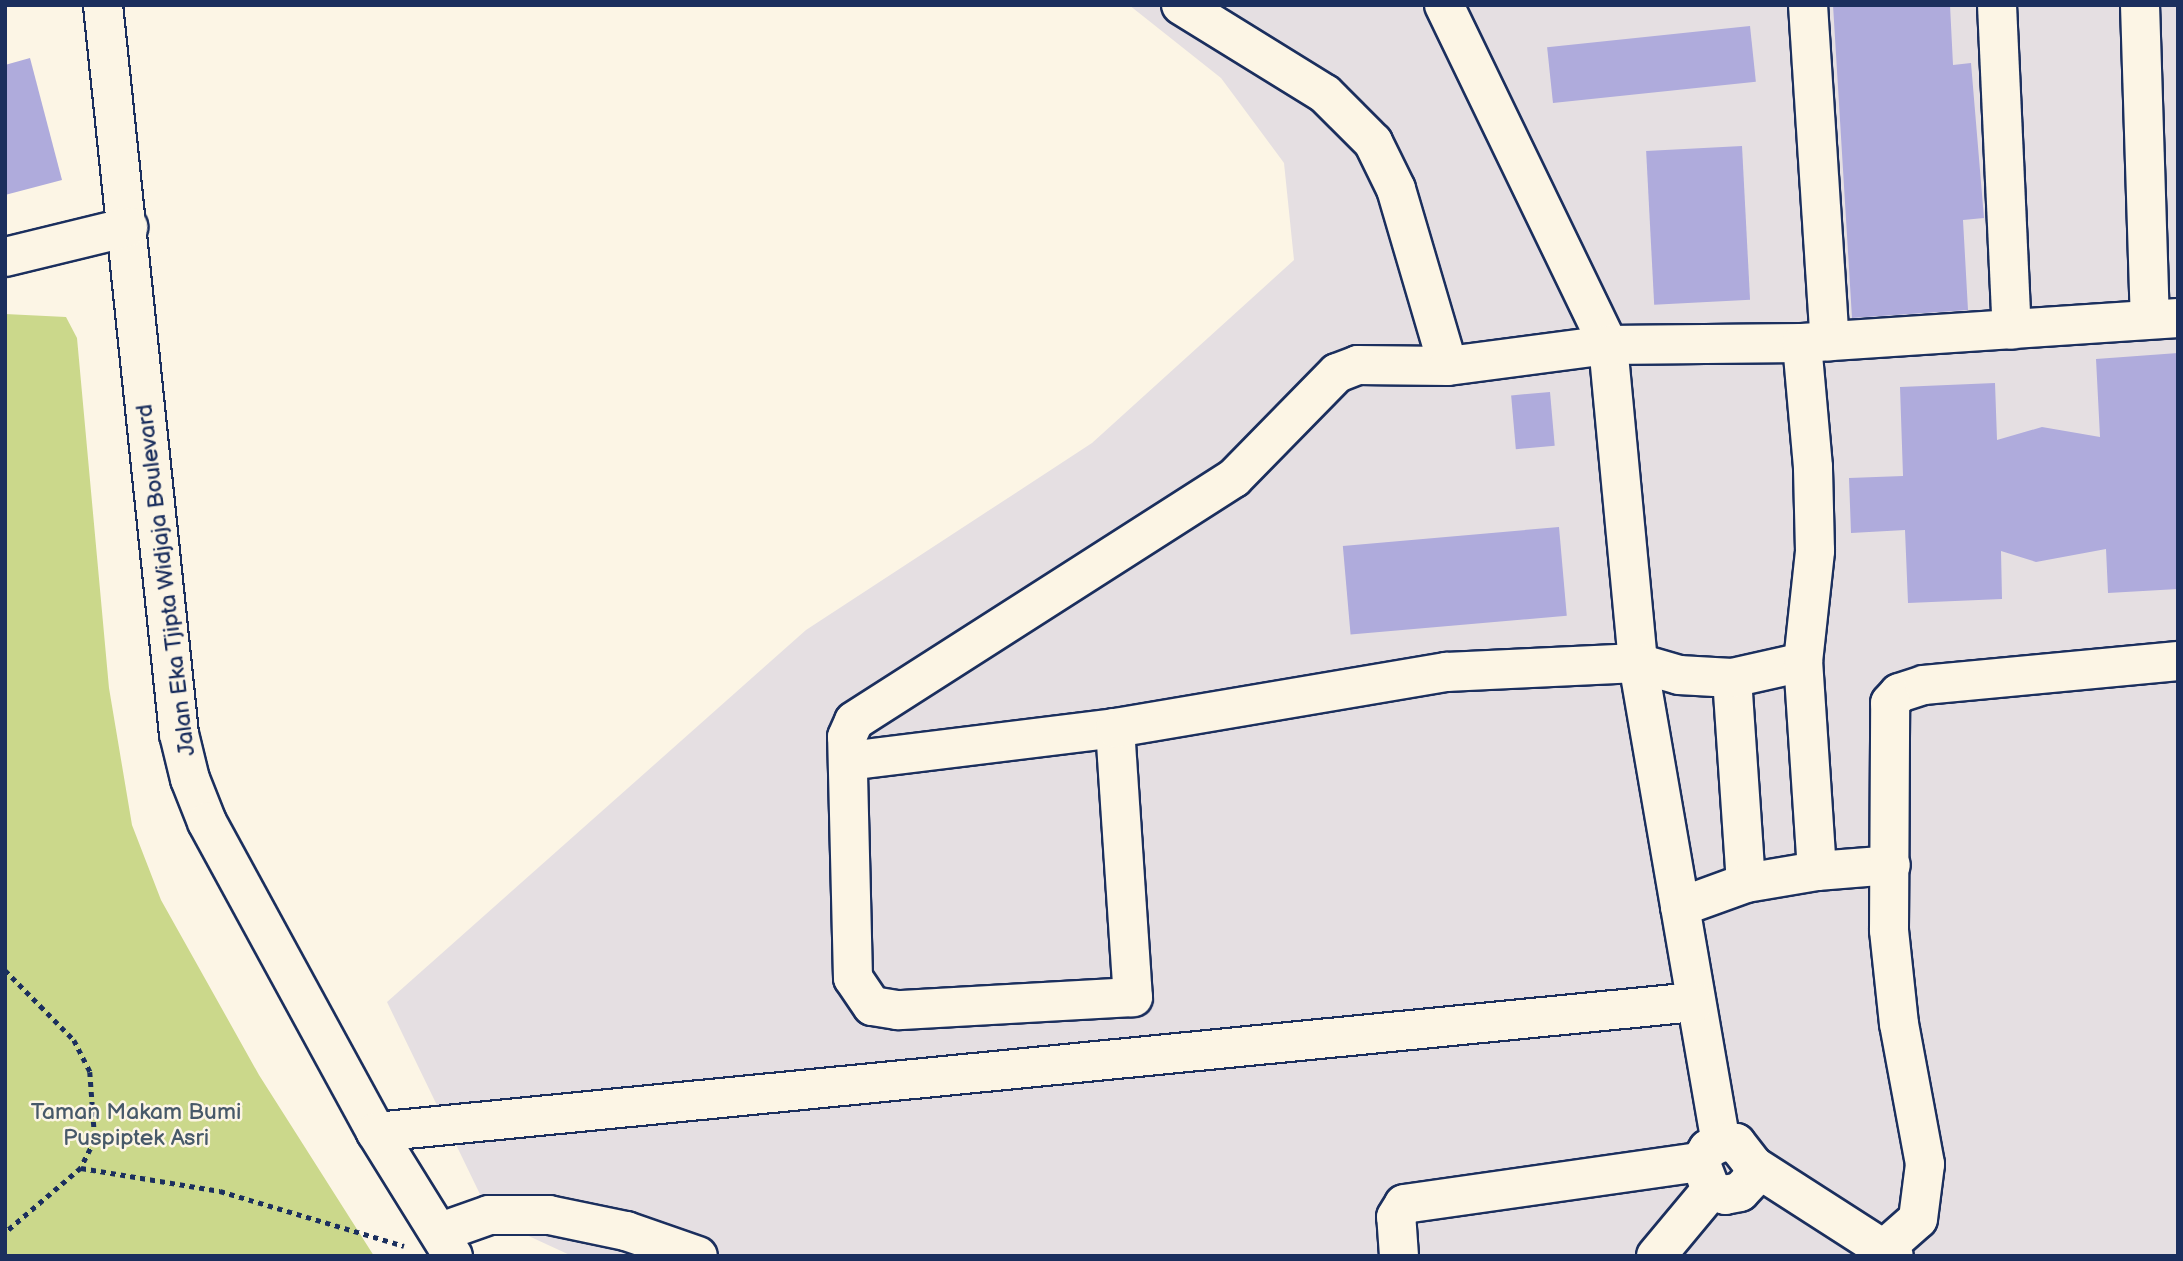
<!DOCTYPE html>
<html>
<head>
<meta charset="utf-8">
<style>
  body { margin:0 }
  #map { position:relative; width:2183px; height:1261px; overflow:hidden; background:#fcf5e5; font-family:"Balsamiq Sans",sans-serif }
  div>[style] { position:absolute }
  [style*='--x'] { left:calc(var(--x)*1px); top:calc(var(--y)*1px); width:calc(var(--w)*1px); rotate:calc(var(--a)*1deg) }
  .built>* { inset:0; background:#e5dfe2 }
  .green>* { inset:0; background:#cbd88b }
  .building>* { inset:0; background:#afabdc; transform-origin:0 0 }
  .path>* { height:4.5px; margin-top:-2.25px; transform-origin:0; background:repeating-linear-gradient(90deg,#1b2f5e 0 5px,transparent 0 10px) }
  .roads { filter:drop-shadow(2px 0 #1b2f5e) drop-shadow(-2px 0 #1b2f5e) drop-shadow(0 2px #1b2f5e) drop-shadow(0 -2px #1b2f5e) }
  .minor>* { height:38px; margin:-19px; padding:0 19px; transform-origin:19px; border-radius:19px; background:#fcf5e5 }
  span { translate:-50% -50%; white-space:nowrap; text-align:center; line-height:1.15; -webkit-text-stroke:5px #fcf5e5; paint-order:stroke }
  .street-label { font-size:23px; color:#1b2f5e }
  .park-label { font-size:23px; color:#475969 }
  .frame { position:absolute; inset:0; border:7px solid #1b2f5e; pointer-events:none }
</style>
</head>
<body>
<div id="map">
  <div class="built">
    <div style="clip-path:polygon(1129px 5px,2178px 5px,2178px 1256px,572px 1256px,492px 1219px,387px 1002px,806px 630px,1092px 443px,1294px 260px,1284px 163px,1221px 78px)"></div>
  </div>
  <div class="green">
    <div style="clip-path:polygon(5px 314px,66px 317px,77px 338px,109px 688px,132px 825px,161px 900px,259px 1075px,374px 1256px,5px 1256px)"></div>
  </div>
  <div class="building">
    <div style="clip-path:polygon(1833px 5px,1950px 5px,1953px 65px,1971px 63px,1984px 218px,1963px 220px,1968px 310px,1852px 318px)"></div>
    <div style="left:1750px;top:26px;width:56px;height:204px;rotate:84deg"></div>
    <div style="clip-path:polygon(30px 58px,62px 180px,5px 195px,5px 65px)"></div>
    <div style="left:1742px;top:146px;width:154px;height:96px;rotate:87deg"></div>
    <div style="clip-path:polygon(2178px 353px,2178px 589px,2108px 593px,2106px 549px,2036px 562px,2001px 551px,2002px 599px,1908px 603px,1905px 530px,1851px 533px,1849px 478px,1903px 476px,1900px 387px,1995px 383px,1997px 440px,2042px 427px,2100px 437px,2096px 359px)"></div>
    <div style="left:1550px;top:392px;width:54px;height:39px;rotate:85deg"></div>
    <div style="left:1559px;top:527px;width:89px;height:217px;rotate:85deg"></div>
  </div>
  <div class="path">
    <div style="--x:5;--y:970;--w:98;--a:45.4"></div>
    <div style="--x:74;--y:1040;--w:36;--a:63"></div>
    <div style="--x:90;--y:1072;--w:68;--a:85.8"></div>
    <div style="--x:95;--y:1140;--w:31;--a:117"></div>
    <div style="--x:81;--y:1168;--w:100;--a:139.5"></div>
    <div style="--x:81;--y:1168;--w:141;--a:9.4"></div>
    <div style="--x:220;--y:1191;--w:192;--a:16.6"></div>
  </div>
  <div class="roads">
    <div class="minor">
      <div style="--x:103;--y:5;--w:733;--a:84.05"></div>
      <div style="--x:179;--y:734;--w:46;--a:76.3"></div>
      <div style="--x:190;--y:779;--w:46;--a:68.4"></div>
      <div style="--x:207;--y:822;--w:353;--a:61.4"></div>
      <div style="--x:376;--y:1132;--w:146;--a:58.2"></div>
      <div style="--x:1181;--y:5;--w:169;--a:31.7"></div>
      <div style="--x:1325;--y:94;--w:68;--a:45"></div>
      <div style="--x:1373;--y:142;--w:52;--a:63.9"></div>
      <div style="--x:1396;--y:189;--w:184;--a:73.6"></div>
      <div style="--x:1444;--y:5;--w:377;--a:64.2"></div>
      <div style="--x:1608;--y:345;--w:319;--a:84.6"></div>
      <div style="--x:1638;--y:663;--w:486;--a:80.2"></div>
      <div style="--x:1808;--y:5;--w:337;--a:86.3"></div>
      <div style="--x:1997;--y:5;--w:325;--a:87.4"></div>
      <div style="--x:2140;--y:5;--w:313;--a:88.2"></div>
      <div style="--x:5;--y:257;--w:127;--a:-13.7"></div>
      <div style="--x:1732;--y:678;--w:205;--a:86.1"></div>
      <div style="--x:1115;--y:728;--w:270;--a:86.2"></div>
      <div style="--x:1133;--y:997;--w:236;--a:176.8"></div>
      <div style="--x:897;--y:1010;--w:25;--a:-171"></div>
      <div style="--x:872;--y:1006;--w:34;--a:-124"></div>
      <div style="--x:853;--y:978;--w:241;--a:-91.4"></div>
      <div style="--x:847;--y:737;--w:17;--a:-66"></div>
      <div style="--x:854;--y:721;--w:451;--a:-32.6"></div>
      <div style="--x:1234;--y:478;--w:147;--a:-45.6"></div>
      <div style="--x:1337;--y:373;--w:22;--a:-21"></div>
      <div style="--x:1358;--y:365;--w:90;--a:0.6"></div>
      <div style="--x:1448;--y:366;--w:161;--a:-7.5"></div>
      <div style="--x:1608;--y:345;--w:194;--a:-0.6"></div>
      <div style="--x:1802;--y:343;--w:377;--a:-3.8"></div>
      <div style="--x:848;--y:761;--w:269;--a:-7"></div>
      <div style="--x:1115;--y:728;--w:336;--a:-9.6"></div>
      <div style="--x:1446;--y:672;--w:192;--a:-2.7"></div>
      <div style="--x:1638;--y:663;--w:43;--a:16.3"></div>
      <div style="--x:1679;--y:675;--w:53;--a:3.2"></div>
      <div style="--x:1732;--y:678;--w:73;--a:-12.7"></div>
      <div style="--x:1817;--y:871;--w:74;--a:-4.6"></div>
      <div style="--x:1680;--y:907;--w:70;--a:-20"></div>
      <div style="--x:1746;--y:883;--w:72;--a:-9.6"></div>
      <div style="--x:1817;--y:871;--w:209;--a:-93.8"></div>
      <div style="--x:1803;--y:662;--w:112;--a:-83.8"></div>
      <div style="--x:1815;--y:551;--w:84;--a:-91.4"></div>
      <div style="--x:1813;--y:467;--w:124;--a:-95.1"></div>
      <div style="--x:376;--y:1132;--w:1325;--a:-5.63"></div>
      <div style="--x:1754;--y:1166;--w:14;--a:102"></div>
      <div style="--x:1751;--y:1180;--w:16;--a:133"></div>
      <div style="--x:1740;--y:1192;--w:15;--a:169"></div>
      <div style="--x:1725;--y:1195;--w:15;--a:-160"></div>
      <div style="--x:1711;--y:1190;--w:30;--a:-111"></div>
      <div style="--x:1700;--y:1162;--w:15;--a:-58"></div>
      <div style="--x:1708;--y:1149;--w:15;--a:-28"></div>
      <div style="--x:1721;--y:1142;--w:15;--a:4"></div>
      <div style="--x:1736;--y:1143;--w:29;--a:52"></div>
      <div style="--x:1754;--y:1166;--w:166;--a:32.7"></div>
      <div style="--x:441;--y:1232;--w:51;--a:-19.5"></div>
      <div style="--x:489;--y:1215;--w:60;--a:0"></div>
      <div style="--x:549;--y:1215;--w:79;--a:11.7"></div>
      <div style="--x:626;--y:1231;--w:76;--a:19.1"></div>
      <div style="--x:1884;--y:1249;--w:45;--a:-41.4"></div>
      <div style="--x:1918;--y:1219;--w:55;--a:-82.7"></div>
      <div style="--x:1925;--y:1164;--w:142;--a:-100.5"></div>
      <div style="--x:1899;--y:1024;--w:95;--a:-96.1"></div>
      <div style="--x:1889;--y:930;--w:227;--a:-89.7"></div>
      <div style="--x:1890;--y:703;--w:13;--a:-48"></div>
      <div style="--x:1899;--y:693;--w:26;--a:-18"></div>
      <div style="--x:1924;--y:685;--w:255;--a:-5.4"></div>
      <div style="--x:1399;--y:1256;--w:39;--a:-94"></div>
      <div style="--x:1396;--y:1217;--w:15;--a:-58"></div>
      <div style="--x:1404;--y:1204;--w:299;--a:-8.1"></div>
      <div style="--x:1656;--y:1256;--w:86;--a:-50.2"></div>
    </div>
  </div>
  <div class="street-label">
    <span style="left:166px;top:580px;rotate:-97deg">Jalan Eka Tjipta Widjaja Boulevard</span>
  </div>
  <div class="park-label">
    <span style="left:136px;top:1125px">Taman Makam Bumi<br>Puspiptek Asri</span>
  </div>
  <div class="frame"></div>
</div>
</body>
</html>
